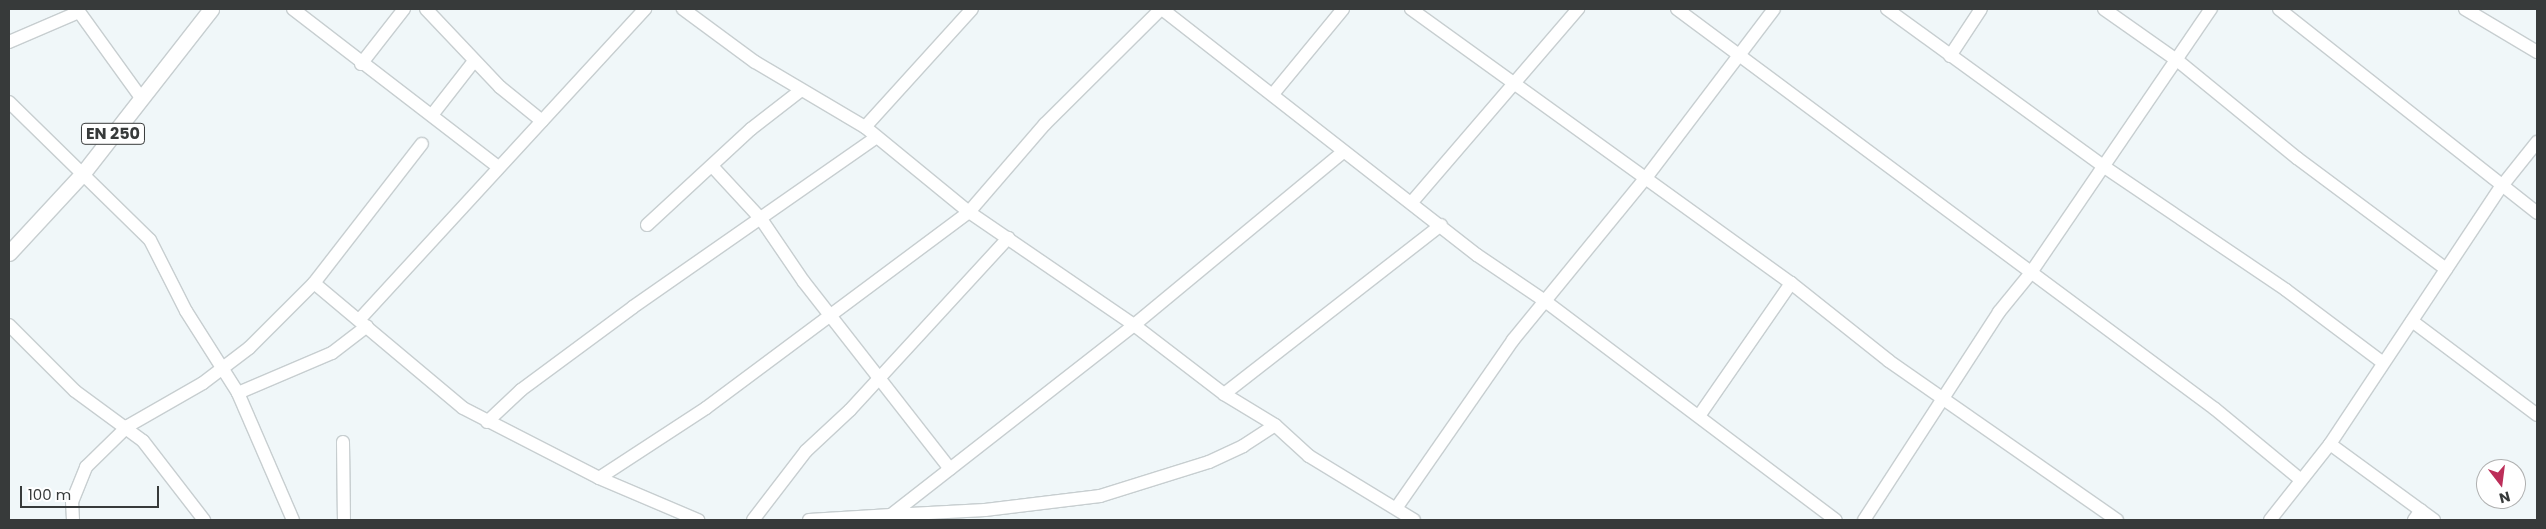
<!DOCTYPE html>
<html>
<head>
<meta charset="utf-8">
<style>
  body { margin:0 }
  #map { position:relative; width:2546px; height:529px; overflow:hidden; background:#f0f7f9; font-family:Poppins,sans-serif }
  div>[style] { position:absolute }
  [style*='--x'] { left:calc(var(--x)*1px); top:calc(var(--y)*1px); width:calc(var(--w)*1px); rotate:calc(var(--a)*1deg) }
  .roads { filter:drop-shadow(1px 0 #c7ced0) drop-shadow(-1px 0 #c7ced0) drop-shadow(0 1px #c7ced0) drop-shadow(0 -1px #c7ced0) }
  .minor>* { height:12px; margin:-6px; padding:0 6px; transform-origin:6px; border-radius:6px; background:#fff }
  .major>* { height:15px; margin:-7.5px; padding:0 7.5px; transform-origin:7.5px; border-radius:7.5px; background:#fff }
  span { translate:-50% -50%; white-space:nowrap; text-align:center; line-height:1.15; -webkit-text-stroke:5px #fff; paint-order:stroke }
  .shield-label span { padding:1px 4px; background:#fff; border:1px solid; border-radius:4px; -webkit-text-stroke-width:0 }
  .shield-label { font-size:16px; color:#373a3a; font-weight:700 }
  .frame { position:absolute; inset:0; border:10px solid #373a3a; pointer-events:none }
  .north { position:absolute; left:2476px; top:459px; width:50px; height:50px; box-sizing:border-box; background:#fff; border:1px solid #afb0b0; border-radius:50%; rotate:165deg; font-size:14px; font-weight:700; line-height:20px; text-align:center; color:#373a3a }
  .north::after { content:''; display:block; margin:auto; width:18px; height:22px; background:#bc2e59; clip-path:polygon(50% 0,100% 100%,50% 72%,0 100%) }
  .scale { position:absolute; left:20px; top:486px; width:139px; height:22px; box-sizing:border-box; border:2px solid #373a3a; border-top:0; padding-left:6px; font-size:15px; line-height:18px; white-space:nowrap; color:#373a3a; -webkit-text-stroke:4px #fff; paint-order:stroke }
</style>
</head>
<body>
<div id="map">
  <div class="roads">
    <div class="minor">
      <div style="--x:77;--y:9;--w:111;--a:54.2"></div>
      <div style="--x:293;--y:9;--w:259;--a:37.6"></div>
      <div style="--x:426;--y:9;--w:108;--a:46.5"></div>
      <div style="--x:500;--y:87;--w:54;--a:39"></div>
      <div style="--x:683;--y:9;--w:89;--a:36.4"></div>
      <div style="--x:755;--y:62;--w:128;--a:30.6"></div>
      <div style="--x:865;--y:127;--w:134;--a:39.3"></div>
      <div style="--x:969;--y:212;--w:200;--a:34.4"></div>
      <div style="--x:1134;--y:325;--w:113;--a:37.5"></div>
      <div style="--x:1224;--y:394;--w:60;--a:31.3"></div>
      <div style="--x:1275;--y:425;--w:46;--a:42.4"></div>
      <div style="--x:1309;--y:456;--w:123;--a:31.4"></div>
      <div style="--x:1162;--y:9;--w:400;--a:38"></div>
      <div style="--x:1477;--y:255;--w:82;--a:34.1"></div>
      <div style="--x:1545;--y:301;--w:364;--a:37"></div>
      <div style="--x:1411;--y:9;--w:468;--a:35.8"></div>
      <div style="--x:1791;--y:283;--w:125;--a:38.5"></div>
      <div style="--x:1889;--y:361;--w:278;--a:34.9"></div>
      <div style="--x:1677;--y:9;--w:670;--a:36.63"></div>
      <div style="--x:2215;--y:409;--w:110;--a:39.5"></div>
      <div style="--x:1887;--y:9;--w:267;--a:36"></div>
      <div style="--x:2103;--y:166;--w:221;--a:34.1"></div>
      <div style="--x:2286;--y:290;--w:120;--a:36.9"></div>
      <div style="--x:2104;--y:9;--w:90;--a:35.1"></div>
      <div style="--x:2178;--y:61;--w:154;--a:39.2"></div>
      <div style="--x:2297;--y:158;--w:186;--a:36.7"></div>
      <div style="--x:2279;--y:9;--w:329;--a:38.3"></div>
      <div style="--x:2465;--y:9;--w:84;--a:30.8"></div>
      <div style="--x:9;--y:42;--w:76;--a:-23.2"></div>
      <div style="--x:1950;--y:56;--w:56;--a:-56.6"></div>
      <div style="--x:361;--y:64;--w:70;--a:-52"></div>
      <div style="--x:1273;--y:94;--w:110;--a:-50.5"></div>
      <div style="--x:9;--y:102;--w:197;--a:44.4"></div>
      <div style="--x:150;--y:240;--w:80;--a:63.1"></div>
      <div style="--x:186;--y:311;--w:97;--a:57.6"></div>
      <div style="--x:238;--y:393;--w:138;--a:66.6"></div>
      <div style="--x:432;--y:115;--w:68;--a:-52.1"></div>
      <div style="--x:865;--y:127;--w:159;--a:-47.8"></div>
      <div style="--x:712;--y:166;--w:72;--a:47.2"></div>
      <div style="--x:761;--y:219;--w:76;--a:55.7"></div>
      <div style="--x:804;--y:282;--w:237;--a:52"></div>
      <div style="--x:1412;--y:202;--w:255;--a:-49.3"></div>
      <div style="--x:647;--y:225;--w:142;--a:-42.7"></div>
      <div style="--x:751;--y:129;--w:62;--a:-37.8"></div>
      <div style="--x:314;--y:283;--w:194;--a:40"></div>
      <div style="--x:463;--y:408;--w:153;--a:27.2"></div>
      <div style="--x:599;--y:478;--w:108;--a:23"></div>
      <div style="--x:359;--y:320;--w:423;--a:-47.4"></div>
      <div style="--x:2412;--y:321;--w:156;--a:36.9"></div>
      <div style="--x:9;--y:325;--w:93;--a:45"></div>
      <div style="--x:75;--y:391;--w:84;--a:36.3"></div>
      <div style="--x:143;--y:441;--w:100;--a:52.3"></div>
      <div style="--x:238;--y:393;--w:102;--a:-23.1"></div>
      <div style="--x:332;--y:353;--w:44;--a:-37.6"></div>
      <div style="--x:1224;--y:394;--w:275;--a:-37.9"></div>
      <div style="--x:1699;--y:416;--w:162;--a:-55.3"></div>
      <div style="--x:487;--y:422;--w:47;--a:-43.3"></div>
      <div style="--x:521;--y:390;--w:139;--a:-36.5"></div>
      <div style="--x:633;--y:307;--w:297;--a:-34.9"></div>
      <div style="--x:343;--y:442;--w:78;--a:89.3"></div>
      <div style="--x:2330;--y:444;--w:129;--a:36.2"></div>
      <div style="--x:599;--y:478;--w:128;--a:-33.2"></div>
      <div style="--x:706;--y:408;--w:328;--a:-36.7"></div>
      <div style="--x:969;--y:212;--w:116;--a:-49.2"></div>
      <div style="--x:1045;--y:124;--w:163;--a:-44.8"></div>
      <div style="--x:1397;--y:507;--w:203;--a:-55.2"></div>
      <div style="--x:1513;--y:340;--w:208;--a:-50.7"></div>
      <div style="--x:1645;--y:179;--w:213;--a:-52.8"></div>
      <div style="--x:891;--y:515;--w:94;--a:-3"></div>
      <div style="--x:985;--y:510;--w:116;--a:-6.9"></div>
      <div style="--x:1100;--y:496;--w:114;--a:-17.3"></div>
      <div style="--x:1209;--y:462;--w:38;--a:-25"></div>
      <div style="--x:1243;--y:446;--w:38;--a:-33"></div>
      <div style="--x:73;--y:520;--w:18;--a:-93"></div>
      <div style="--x:72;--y:502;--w:38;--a:-68"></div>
      <div style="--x:86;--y:467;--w:59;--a:-44.3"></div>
      <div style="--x:128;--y:426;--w:86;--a:-29.8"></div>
      <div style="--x:203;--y:383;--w:58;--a:-37.3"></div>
      <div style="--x:249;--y:348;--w:92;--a:-45"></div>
      <div style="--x:314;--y:283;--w:176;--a:-52.2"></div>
      <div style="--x:753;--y:520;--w:87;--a:-52.5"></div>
      <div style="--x:806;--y:451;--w:60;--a:-43"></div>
      <div style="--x:850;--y:410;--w:234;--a:-47.4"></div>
      <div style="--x:809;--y:520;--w:82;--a:-3.5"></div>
      <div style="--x:891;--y:515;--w:308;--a:-38"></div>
      <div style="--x:1134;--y:325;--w:271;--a:-39.6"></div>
      <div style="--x:1864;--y:520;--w:248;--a:-57"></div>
      <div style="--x:1999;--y:312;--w:49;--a:-50.8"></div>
      <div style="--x:2030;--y:274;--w:321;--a:-55.7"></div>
      <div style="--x:2270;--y:520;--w:97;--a:-51.7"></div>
      <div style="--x:2330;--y:444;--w:309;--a:-56.4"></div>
      <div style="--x:2501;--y:187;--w:58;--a:-51.3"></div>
      <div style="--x:2414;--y:520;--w:12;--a:-55"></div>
    </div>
    <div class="major">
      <div style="--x:9;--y:253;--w:109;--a:-47.2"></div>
      <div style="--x:83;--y:173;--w:208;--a:-52"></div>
    </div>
  </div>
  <div class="shield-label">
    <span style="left:113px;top:134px">EN 250</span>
  </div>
  <div class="frame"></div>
  <div class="north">N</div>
  <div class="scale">100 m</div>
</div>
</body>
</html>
